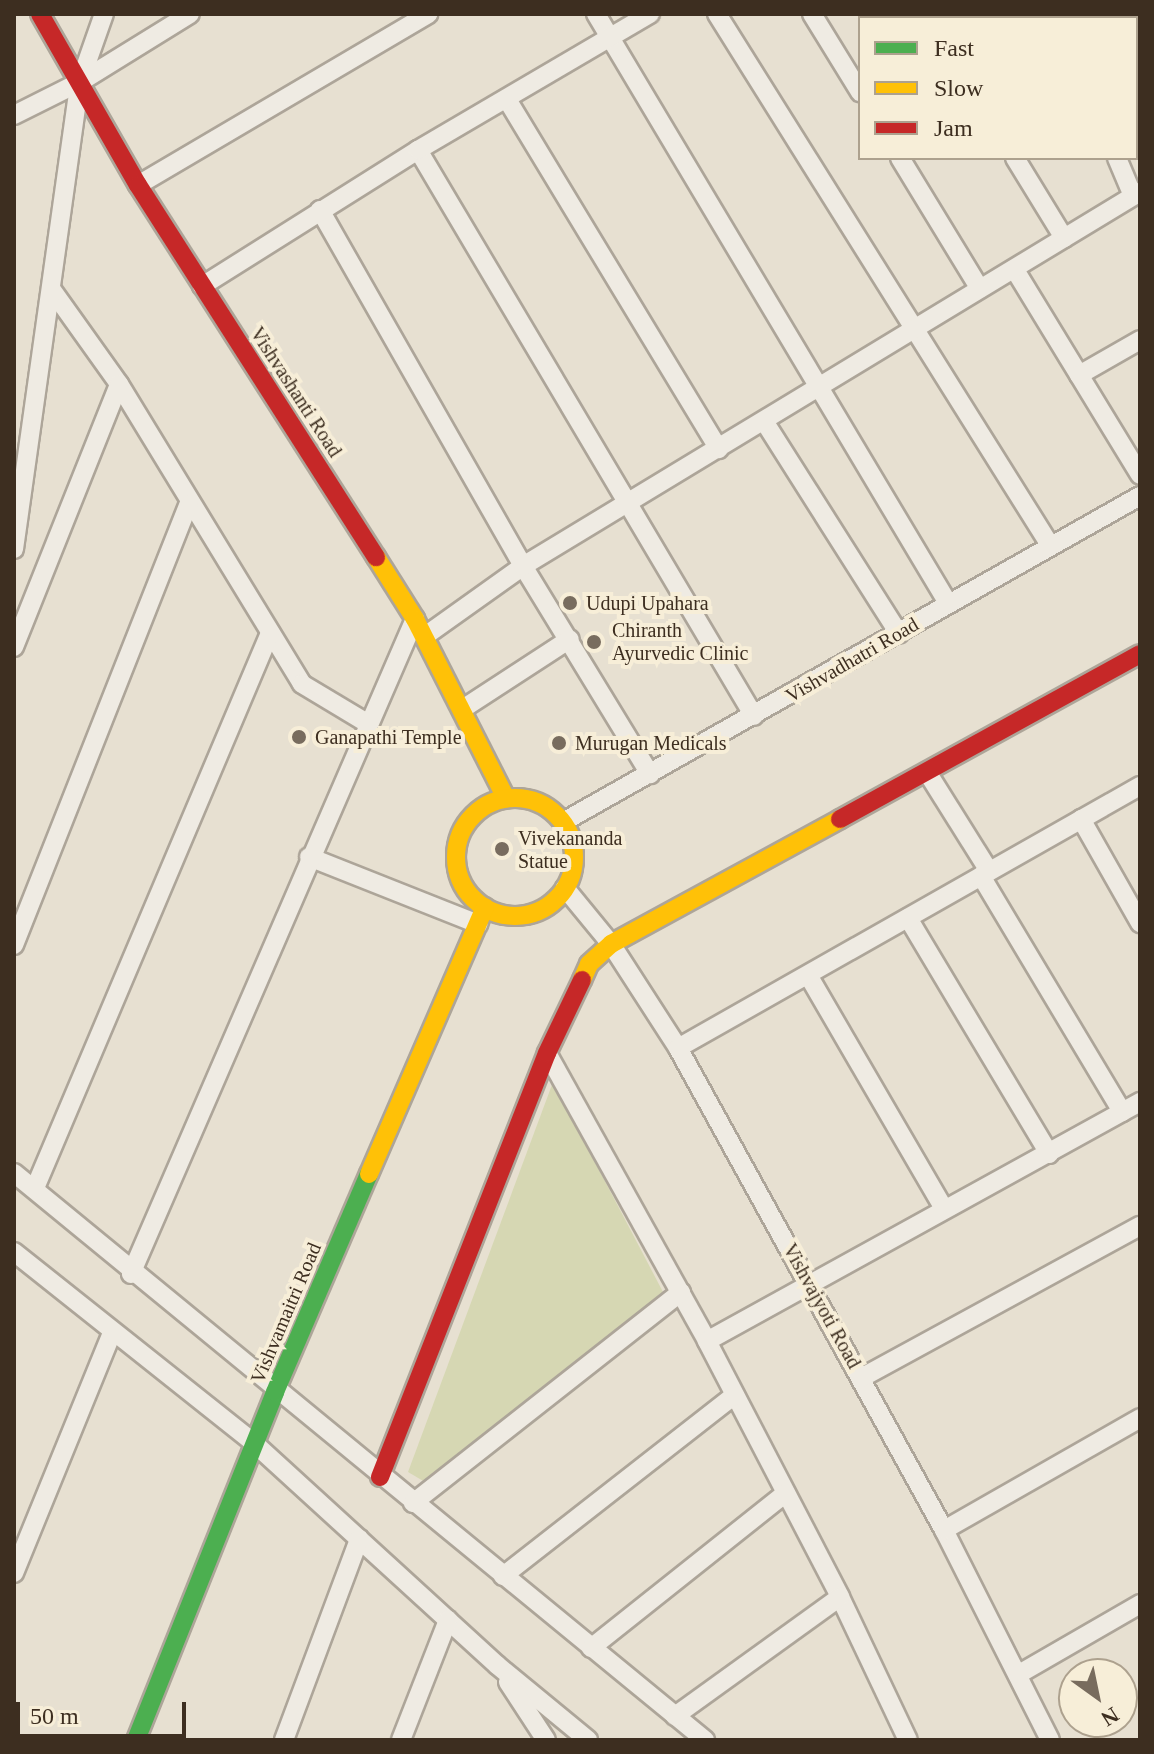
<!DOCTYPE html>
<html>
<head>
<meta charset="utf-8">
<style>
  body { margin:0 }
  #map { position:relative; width:1154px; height:1754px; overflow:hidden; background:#e7e0d1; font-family:Georgia,serif }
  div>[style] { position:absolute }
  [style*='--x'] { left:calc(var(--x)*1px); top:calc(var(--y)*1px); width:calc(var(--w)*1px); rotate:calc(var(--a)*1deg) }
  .green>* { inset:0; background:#d6d7b3 }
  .roads { filter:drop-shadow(2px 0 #ada599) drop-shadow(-2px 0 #ada599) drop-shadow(0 2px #ada599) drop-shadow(0 -2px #ada599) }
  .street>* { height:18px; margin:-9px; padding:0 9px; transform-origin:9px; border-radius:9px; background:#efebe3 }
  .fast>* { height:18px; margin:-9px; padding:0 9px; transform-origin:9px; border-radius:9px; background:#4caf50 }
  .slow>* { height:18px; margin:-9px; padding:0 9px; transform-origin:9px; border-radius:9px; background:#ffc107 }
  .slow>.ring { margin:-9px; padding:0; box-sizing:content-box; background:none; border:18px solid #ffc107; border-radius:50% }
  .jam>* { height:18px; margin:-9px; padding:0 9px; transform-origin:9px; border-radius:9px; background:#c62828 }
  .dots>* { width:22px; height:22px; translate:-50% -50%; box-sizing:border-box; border:4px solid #f7eed8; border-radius:50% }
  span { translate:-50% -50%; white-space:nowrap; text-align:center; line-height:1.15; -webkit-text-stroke:8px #f7eed8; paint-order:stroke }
  .street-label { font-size:20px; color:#3d2e20 }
  .poi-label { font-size:20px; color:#3d2e20 }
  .left { translate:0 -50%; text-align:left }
  .frame { position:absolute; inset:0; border:16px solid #3d2e20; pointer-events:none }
  .legend { position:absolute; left:858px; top:16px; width:280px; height:144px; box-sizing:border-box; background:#f7eed8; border:2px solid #ada18e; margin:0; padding:10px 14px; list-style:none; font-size:24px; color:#3d2e20 }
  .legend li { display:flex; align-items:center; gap:16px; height:40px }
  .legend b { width:40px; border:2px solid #ada18e }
  .north { position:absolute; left:1058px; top:1658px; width:80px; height:80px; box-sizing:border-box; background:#f7eed8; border:2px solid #ada18e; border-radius:50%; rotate:147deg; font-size:22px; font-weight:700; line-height:32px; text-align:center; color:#3d2e20 }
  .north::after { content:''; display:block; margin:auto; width:28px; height:36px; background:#786c5e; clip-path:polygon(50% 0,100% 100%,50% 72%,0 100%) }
  .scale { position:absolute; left:16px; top:1702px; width:170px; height:36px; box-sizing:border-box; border:4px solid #3d2e20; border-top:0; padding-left:10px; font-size:24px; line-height:28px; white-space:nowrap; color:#3d2e20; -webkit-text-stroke:6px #f7eed8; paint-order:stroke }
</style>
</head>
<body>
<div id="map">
  <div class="green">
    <div style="clip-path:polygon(553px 1082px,663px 1292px,425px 1482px,408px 1472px)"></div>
  </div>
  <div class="roads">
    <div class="street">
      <div style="--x:596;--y:14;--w:686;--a:59.14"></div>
      <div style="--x:717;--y:14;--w:627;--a:57.91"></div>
      <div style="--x:812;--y:14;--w:92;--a:58.4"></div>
      <div style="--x:928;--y:14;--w:4;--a:63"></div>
      <div style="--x:1040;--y:14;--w:5;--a:53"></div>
      <div style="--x:508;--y:101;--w:407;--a:58.8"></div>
      <div style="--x:14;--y:115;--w:74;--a:-26.6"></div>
      <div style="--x:80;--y:82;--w:129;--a:-31.7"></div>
      <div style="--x:418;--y:150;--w:658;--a:59.3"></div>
      <div style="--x:900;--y:158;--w:153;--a:58.6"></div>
      <div style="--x:1015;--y:158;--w:94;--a:58.5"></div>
      <div style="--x:1117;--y:158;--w:41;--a:67.2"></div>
      <div style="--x:138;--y:185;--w:337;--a:-30.5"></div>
      <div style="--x:320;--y:210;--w:410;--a:60.3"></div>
      <div style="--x:523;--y:566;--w:244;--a:58.6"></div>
      <div style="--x:1015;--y:270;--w:240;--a:58.6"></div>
      <div style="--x:202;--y:286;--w:255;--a:-32.2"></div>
      <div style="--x:418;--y:150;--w:269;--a:-30.4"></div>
      <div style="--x:52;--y:290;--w:115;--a:54.5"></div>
      <div style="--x:119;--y:384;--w:351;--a:58.6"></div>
      <div style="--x:302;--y:684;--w:76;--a:31"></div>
      <div style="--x:1079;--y:375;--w:70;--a:-29.8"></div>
      <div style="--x:764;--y:421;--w:252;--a:57.6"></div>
      <div style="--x:14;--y:549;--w:472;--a:-82"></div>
      <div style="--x:80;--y:82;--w:72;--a:-70.6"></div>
      <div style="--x:425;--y:636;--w:120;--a:-35.5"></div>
      <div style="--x:523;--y:566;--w:722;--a:-31.22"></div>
      <div style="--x:14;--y:647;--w:283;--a:-68.2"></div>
      <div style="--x:464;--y:708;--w:126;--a:-33.1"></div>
      <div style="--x:927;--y:772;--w:117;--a:57.9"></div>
      <div style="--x:1081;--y:819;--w:120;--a:60.4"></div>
      <div style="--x:563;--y:822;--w:663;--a:-29.47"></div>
      <div style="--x:309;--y:857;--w:182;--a:21.6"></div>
      <div style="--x:981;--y:876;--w:275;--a:59.1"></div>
      <div style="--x:565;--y:888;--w:72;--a:50.6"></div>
      <div style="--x:611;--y:944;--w:124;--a:57.2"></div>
      <div style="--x:678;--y:1048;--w:551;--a:61.11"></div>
      <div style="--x:944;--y:1530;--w:235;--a:63.2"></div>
      <div style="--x:908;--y:918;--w:275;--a:59.1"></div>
      <div style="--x:14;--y:945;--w:474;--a:-68.4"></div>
      <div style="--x:808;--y:975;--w:271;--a:59.8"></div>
      <div style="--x:678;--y:1048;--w:531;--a:-29.56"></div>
      <div style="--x:547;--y:1053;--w:329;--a:60.9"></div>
      <div style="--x:707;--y:1341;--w:288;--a:62.5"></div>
      <div style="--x:840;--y:1597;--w:158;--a:64.6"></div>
      <div style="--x:14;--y:1173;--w:894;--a:39.37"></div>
      <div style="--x:35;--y:1188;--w:603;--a:-67.05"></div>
      <div style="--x:14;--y:1252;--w:308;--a:38.5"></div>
      <div style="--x:255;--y:1444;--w:328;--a:42.4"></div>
      <div style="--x:497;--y:1665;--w:118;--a:39.5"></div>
      <div style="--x:131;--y:1274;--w:714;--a:-66.56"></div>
      <div style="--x:707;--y:1341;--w:495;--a:-28.9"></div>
      <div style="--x:861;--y:1378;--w:318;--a:-28.6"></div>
      <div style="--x:413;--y:1503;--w:341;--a:-38.2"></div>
      <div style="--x:944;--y:1530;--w:226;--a:-29.7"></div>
      <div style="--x:14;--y:1573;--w:261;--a:-67.8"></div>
      <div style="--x:503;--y:1576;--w:294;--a:-38"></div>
      <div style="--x:591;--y:1648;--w:249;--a:-38.5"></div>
      <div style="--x:1019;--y:1674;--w:140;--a:-30"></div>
      <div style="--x:508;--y:1682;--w:69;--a:56.8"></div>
      <div style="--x:675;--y:1716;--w:203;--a:-35.8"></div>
      <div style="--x:284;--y:1740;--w:215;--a:-69.5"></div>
      <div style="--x:401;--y:1740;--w:129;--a:-68.6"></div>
    </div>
    <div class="fast">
      <div style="--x:136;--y:1740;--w:375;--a:-68.2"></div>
      <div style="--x:275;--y:1392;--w:237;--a:-66.7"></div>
    </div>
    <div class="slow">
      <div style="--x:376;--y:557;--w:73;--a:57.8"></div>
      <div style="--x:415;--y:619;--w:201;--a:63.1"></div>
      <div class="ring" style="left:456px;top:798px;width:100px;height:100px"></div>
      <div style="--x:582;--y:980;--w:17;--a:-66"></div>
      <div style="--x:589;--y:964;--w:30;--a:-42"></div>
      <div style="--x:611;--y:944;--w:261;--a:-28.6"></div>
      <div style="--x:369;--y:1174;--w:291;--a:-66.5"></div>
    </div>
    <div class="jam">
      <div style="--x:40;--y:14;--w:197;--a:60.2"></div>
      <div style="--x:138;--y:185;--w:442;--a:57.4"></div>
      <div style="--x:840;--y:819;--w:342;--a:-28.8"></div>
      <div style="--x:380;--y:1477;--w:456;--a:-68.5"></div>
      <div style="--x:547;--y:1053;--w:81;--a:-64.4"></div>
    </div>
  </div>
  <div class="dots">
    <div style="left:570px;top:603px;background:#786c5e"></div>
    <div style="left:594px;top:642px;background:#786c5e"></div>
    <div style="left:299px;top:737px;background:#786c5e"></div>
    <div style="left:559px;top:743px;background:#786c5e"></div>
    <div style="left:502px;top:849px;background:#786c5e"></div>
  </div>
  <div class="street-label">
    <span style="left:296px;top:392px;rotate:57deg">Vishvashanti Road</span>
    <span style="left:852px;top:660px;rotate:-30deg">Vishvadhatri Road</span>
    <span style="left:822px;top:1306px;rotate:61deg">Vishvajyoti Road</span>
    <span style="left:286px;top:1313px;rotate:-67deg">Vishvamaitri Road</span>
  </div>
  <div class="poi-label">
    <span class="left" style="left:586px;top:603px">Udupi Upahara</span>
    <span class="left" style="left:612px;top:642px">Chiranth<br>Ayurvedic Clinic</span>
    <span class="left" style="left:315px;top:737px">Ganapathi Temple</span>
    <span class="left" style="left:575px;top:743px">Murugan Medicals</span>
    <span class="left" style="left:518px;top:850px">Vivekananda<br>Statue</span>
  </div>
  <div class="frame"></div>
  <ul class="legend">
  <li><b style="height:10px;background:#4caf50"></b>Fast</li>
  <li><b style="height:10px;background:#ffc107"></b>Slow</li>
  <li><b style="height:10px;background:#c62828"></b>Jam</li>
  </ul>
  <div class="north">N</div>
  <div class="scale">50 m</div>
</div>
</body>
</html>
